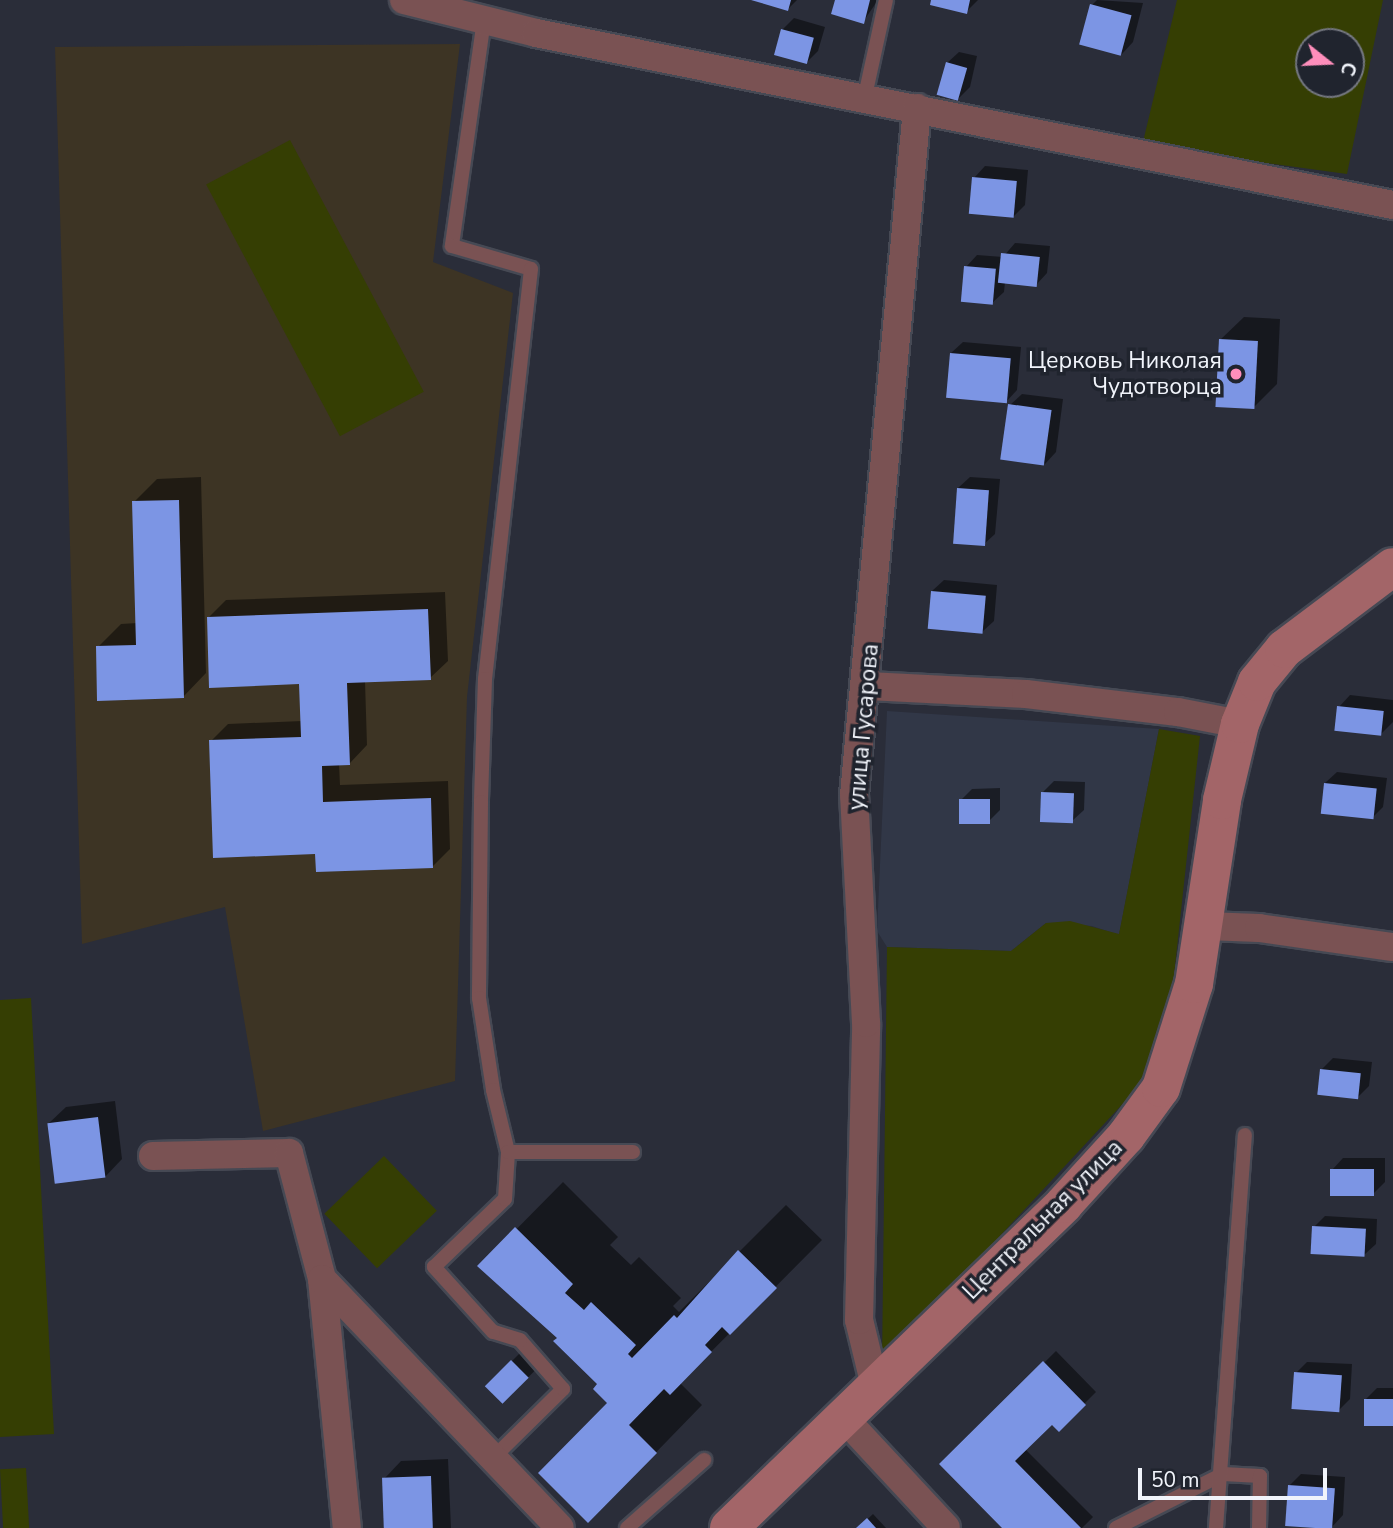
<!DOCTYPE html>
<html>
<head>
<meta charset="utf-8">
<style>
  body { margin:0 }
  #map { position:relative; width:1393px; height:1528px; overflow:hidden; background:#2a2d39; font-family:"Nunito Sans",sans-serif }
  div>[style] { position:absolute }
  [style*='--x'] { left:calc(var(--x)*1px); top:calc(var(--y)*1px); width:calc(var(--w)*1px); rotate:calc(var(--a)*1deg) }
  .built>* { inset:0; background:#313747 }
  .education>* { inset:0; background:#3d3424 }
  .green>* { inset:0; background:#353e03; transform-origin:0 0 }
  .shadow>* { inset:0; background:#0007; transform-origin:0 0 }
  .building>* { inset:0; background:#7c95e4; transform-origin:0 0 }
  .roads { filter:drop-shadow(2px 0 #464954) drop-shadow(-2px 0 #464954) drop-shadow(0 2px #464954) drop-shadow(0 -2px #464954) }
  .service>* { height:14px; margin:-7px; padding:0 7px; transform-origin:7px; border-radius:7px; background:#7a5253 }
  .minor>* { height:28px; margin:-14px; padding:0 14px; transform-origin:14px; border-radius:14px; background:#7a5253 }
  .secondary>* { height:38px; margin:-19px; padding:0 19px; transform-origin:19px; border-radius:19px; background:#a36568 }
  .dots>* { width:19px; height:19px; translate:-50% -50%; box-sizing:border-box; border:4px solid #20242e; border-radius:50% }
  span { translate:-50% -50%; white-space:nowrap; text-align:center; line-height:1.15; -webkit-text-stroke:7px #20242e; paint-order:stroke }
  .poi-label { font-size:23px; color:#f1f4fb }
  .right { translate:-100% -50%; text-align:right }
  .street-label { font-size:23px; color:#f1f4fb }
  .north { position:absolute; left:1295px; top:28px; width:70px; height:70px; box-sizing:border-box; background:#20242e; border:2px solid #747780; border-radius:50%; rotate:108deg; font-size:19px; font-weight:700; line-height:28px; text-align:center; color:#f1f4fb }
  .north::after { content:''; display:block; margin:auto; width:24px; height:32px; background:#fe8ebb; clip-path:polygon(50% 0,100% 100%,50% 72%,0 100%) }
  .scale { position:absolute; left:1138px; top:1468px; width:189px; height:32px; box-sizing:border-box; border:4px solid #f1f4fb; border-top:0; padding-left:9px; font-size:21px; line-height:24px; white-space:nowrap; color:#f1f4fb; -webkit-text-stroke:5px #20242e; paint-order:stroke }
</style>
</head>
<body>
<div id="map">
  <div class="built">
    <div style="clip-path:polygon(887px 711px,1159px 729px,1119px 935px,1092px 926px,1046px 923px,1011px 951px,887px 947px,877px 931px)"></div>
  </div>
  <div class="education">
    <div style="clip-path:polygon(460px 44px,433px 262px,513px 293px,467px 697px,455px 1081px,263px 1131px,225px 907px,82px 944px,55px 47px)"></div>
  </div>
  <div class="green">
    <div style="clip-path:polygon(evenodd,1177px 0,1383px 0,1347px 174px,1142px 146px,1177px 0,1309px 42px,1351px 42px,1351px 84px,1309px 84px,1309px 42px)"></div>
    <div style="left:290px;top:140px;width:285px;height:95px;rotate:62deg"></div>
    <div style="clip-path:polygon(1159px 729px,1200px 736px,1172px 994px,1142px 1083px,882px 1363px,887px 947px,1011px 951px,1046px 923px,1070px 921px,1119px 934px)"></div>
    <div style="clip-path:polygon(31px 998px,54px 1434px,0 1437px,0 1000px)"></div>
    <div style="left:384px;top:1156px;width:76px;height:83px;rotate:46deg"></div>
    <div style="left:26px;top:1468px;width:60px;height:26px;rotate:87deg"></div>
  </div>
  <div class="shadow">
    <div style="clip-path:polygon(755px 0,797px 0,788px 9px)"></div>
    <div style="clip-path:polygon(836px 0,878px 0,863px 22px)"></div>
    <div style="clip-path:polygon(933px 0,978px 0,966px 12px)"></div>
    <div style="clip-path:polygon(1097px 0,1143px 3px,1133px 42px,1122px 54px,1092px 5px)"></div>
    <div style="clip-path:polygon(794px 18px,825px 27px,818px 51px,806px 63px,782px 30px)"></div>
    <div style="clip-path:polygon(959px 52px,977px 56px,970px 87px,958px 99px,947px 63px)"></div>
    <div style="clip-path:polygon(985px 166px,1028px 170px,1025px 205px,1013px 217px,974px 178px)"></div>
    <div style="clip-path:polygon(1015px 243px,1050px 246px,1047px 273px,1036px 285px,1005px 282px,1004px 292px,992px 303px,966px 267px,977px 255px,1003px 257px)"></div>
    <div style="clip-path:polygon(1244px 317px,1280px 319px,1277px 384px,1254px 407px,1220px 340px)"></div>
    <div style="clip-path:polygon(963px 342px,1021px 347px,1017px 390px,1006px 402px,951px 353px)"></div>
    <div style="clip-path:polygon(1022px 394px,1063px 399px,1056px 452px,1045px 464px,1010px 405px)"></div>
    <div style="clip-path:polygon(201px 477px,206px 673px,183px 697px,98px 647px,121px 624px,137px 623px,134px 502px,157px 479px)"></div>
    <div style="clip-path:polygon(970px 477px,1000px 479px,995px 534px,983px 545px,958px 488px)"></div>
    <div style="clip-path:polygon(944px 580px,997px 585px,994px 621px,982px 632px,932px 591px)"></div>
    <div style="clip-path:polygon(445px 592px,448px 661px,430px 678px,365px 681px,367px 745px,350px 763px,339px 763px,340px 785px,448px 781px,450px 849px,433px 866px,317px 852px,211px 741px,228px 724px,302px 721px,301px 683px,208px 618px,226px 600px)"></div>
    <div style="clip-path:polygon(1350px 695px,1393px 700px,1393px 722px,1381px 734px,1339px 707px)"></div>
    <div style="clip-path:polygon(1337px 772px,1387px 778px,1383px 807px,1372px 818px,1325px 783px)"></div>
    <div style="clip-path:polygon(1054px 781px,1085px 782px,1084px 810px,1072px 821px,1043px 792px)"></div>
    <div style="clip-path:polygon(1000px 788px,1000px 810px,989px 821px,961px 800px,972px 789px)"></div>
    <div style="clip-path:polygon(1333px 1058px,1372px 1062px,1369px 1086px,1358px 1097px,1321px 1070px)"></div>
    <div style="clip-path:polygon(115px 1101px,122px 1159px,105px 1177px,48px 1124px,66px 1107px)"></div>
    <div style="clip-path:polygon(1343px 1158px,1385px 1158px,1385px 1182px,1373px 1194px,1332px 1170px)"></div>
    <div style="clip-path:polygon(563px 1182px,618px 1237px,610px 1245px,631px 1265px,639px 1257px,681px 1298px,673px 1306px,679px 1312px,786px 1205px,822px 1240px,680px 1383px,702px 1405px,635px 1474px,600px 1384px,559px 1338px,480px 1266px)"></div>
    <div style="clip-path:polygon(1325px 1216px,1377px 1219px,1376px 1244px,1364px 1255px,1314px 1227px)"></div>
    <div style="left:523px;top:1350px;width:23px;height:51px;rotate:45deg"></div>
    <div style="clip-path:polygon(1056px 1351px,1096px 1392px,1059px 1429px,1052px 1422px,1025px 1449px,1093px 1517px,1082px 1528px,1005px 1528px,942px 1464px)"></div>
    <div style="clip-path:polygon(1307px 1362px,1352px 1364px,1350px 1399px,1339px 1410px,1296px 1373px)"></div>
    <div style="clip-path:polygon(1377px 1388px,1393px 1388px,1393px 1424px,1365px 1400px)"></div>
    <div style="clip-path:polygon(448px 1459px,451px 1528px,385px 1528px,384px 1479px,401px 1461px)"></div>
    <div style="clip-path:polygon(1301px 1474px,1345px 1477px,1343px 1515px,1332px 1527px,1289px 1486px)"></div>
    <div style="clip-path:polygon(873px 1514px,886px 1528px,858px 1528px)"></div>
  </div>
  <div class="building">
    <div style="clip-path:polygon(751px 0,791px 0,788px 11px)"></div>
    <div style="clip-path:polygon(835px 0,870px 0,864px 24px,831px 14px)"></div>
    <div style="clip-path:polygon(931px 0,970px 0,967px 14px,930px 5px)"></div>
    <div style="left:1090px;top:4px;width:43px;height:42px;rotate:15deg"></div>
    <div style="left:781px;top:29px;width:34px;height:27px;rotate:15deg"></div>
    <div style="left:946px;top:62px;width:22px;height:34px;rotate:16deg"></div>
    <div style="left:972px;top:177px;width:45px;height:37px;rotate:5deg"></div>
    <div style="left:1001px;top:253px;width:39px;height:30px;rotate:6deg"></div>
    <div style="left:964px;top:266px;width:32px;height:36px;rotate:5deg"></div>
    <div style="left:1219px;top:339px;width:39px;height:68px;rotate:3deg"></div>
    <div style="left:950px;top:353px;width:61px;height:45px;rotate:5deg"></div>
    <div style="left:1008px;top:404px;width:44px;height:56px;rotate:8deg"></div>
    <div style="left:957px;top:488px;width:32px;height:56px;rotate:4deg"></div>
    <div style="clip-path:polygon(179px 500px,184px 698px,97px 701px,96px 646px,136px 645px,132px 501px)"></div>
    <div style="left:931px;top:591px;width:55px;height:38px;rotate:5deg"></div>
    <div style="clip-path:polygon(428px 609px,431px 680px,347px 683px,350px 765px,322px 766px,323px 802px,431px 798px,433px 868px,316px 872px,315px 854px,213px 858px,209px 740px,301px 737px,299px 684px,209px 688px,207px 617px)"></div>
    <div style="left:1337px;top:706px;width:47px;height:25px;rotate:6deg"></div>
    <div style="left:1324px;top:783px;width:53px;height:31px;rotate:6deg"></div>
    <div style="left:1041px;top:792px;width:33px;height:30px;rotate:2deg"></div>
    <div style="left:959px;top:799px;width:31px;height:25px"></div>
    <div style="left:1320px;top:1069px;width:41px;height:26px;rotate:6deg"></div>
    <div style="left:98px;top:1117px;width:61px;height:51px;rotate:83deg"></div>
    <div style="left:1330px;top:1169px;width:44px;height:27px"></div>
    <div style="left:1312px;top:1226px;width:54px;height:28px;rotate:3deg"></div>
    <div style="clip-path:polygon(515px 1227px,573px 1284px,565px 1293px,584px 1310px,591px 1302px,636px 1345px,628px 1354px,632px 1358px,674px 1315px,677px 1318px,738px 1250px,777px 1288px,730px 1335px,722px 1327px,705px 1345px,712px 1352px,670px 1395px,664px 1389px,629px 1425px,657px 1453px,588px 1523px,538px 1473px,607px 1403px,593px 1389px,597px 1384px,553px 1341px,557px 1338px,477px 1266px)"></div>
    <div style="left:511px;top:1360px;width:25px;height:37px;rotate:45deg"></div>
    <div style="clip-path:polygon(1043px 1361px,1086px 1405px,1059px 1432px,1052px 1425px,1015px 1461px,1081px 1528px,1002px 1528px,939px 1464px)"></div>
    <div style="left:1294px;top:1372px;width:48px;height:37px;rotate:4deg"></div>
    <div style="left:1364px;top:1399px;width:29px;height:27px"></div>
    <div style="left:431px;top:1476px;width:52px;height:49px;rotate:88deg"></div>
    <div style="left:1288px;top:1485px;width:47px;height:41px;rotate:4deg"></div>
    <div style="clip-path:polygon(867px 1518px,876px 1528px,856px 1528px)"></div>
  </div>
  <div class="roads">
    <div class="service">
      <div style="--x:484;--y:20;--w:228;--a:98.1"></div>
      <div style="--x:452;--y:246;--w:82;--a:16.2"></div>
      <div style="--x:531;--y:269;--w:413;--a:96.4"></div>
      <div style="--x:485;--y:679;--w:123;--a:91.9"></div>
      <div style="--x:481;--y:802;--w:196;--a:90.6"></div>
      <div style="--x:479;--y:998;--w:93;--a:81.3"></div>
      <div style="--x:493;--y:1090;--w:64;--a:76.4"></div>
      <div style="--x:865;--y:96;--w:98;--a:-77.7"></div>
      <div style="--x:494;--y:1457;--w:97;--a:-44.6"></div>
      <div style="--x:563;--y:1389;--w:65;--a:-131.3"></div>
      <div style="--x:520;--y:1340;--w:28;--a:-163"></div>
      <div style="--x:493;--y:1332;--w:88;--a:-132.2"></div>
      <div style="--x:434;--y:1267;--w:98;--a:-43.8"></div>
      <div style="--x:505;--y:1199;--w:47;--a:-86.3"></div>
      <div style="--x:508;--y:1152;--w:125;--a:0"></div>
      <div style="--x:627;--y:1528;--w:103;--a:-41.4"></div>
      <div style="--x:1116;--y:1528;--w:120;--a:-26.8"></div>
      <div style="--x:1223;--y:1474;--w:37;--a:3"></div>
      <div style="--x:1260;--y:1476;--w:52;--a:91.1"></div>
      <div style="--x:1216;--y:1528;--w:394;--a:-85.8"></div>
    </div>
    <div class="minor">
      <div style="--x:404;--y:0;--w:136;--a:14"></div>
      <div style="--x:536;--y:33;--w:874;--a:11.35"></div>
      <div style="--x:868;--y:686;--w:158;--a:2.9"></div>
      <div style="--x:1026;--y:694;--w:153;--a:6.8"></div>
      <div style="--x:1178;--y:712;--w:63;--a:11"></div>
      <div style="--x:1206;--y:926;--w:53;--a:2.2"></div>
      <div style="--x:1259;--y:928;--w:135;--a:8.1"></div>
      <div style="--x:153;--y:1156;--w:136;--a:-1.3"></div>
      <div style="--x:289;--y:1153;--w:130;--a:75.3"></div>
      <div style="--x:322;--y:1279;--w:250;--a:84.3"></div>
      <div style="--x:322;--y:1279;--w:344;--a:46.3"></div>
      <div style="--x:875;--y:1386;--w:68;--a:-103.6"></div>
      <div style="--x:859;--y:1320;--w:297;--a:-88.6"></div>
      <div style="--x:866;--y:1023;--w:228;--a:-93"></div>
      <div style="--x:854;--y:795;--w:690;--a:-84.76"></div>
      <div style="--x:843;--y:1417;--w:151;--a:47.1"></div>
    </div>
    <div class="secondary">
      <div style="--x:729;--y:1528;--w:466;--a:-44"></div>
      <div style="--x:1064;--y:1204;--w:92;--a:-47.6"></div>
      <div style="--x:1126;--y:1136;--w:59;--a:-53.9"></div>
      <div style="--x:1161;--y:1088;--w:109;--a:-72.4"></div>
      <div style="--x:1194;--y:984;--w:186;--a:-81.3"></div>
      <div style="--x:1222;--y:800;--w:78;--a:-76.7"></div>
      <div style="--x:1240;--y:724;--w:45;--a:-68"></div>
      <div style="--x:1257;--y:682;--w:43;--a:-50.7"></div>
      <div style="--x:1284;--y:649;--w:136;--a:-37"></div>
    </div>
  </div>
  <div class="dots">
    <div style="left:1236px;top:374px;background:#fe8ebb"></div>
  </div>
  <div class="poi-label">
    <span class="right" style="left:1222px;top:374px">Церковь Николая<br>Чудотворца</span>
  </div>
  <div class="street-label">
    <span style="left:864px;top:727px;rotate:-85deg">улица Гусарова</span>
    <span style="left:1043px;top:1220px;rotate:-45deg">Центральная улица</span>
  </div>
  <div class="north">С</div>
  <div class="scale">50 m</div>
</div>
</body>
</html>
